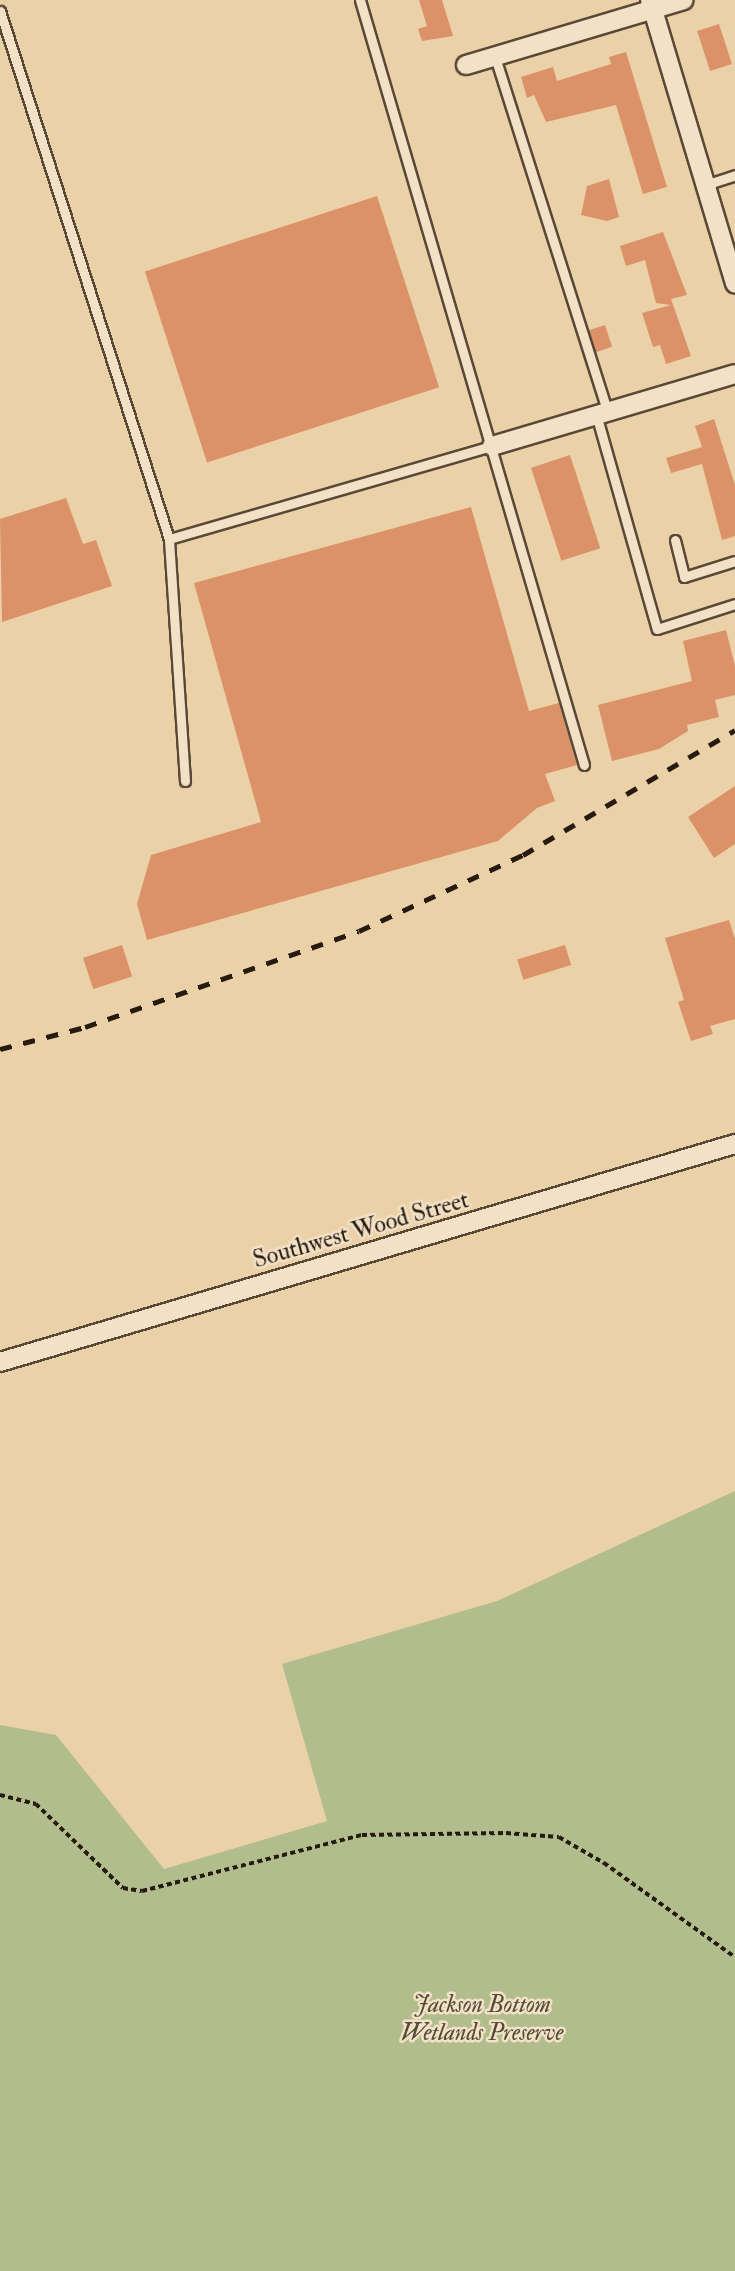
<!DOCTYPE html>
<html>
<head>
<meta charset="utf-8">
<style>
  body { margin:0 }
  #map { position:relative; width:735px; height:2271px; overflow:hidden; background:#ebd1a7; font-family:"IM FELL Double Pica",serif }
  div>[style] { position:absolute }
  [style*='--x'] { left:calc(var(--x)*1px); top:calc(var(--y)*1px); width:calc(var(--w)*1px); rotate:calc(var(--a)*1deg) }
  .green>* { inset:0; background:#b1bd8c }
  .building>* { inset:0; background:#dc9269; transform-origin:0 0 }
  .path>* { height:3.5px; margin-top:-1.75px; transform-origin:0; background:repeating-linear-gradient(90deg,#271b11 0 5px,transparent 0 8.5px) }
  .roads { filter:drop-shadow(2px 0 #584836) drop-shadow(-2px 0 #584836) drop-shadow(0 2px #584836) drop-shadow(0 -2px #584836) }
  .service>* { height:9px; margin:-4.5px; padding:0 4.5px; transform-origin:4.5px; border-radius:4.5px; background:#f2e1c6 }
  .minor>* { height:18px; margin:-9px; padding:0 9px; transform-origin:9px; border-radius:9px; background:#f2e1c6 }
  .rail>* { height:5px; margin-top:-2.5px; transform-origin:0; background:repeating-linear-gradient(90deg,#271b11 0 12px,transparent 0 24px) }
  span { translate:-50% -50%; white-space:nowrap; text-align:center; line-height:1.15; -webkit-text-stroke:5px #f2e1c6; paint-order:stroke }
  .street-label { font-size:24px; color:#271b11 }
  .park-label { font-size:24px; color:#504c36; font-style:italic }
</style>
</head>
<body>
<div id="map">
  <div class="green">
    <div style="clip-path:polygon(735px 1491px,735px 2271px,0 2271px,0 1725px,56px 1735px,164px 1869px,327px 1821px,282px 1664px,497px 1601px)"></div>
  </div>
  <div class="building">
    <div style="clip-path:polygon(419px 0,442px 0,453px 36px,422px 41px,418px 29px,427px 26px)"></div>
    <div style="left:719px;top:24px;width:42px;height:23px;rotate:72deg"></div>
    <div style="clip-path:polygon(626px 52px,667px 187px,643px 194px,616px 105px,546px 122px,534px 95px,527px 98px,521px 77px,553px 67px,557px 81px,611px 64px,609px 57px)"></div>
    <div style="clip-path:polygon(609px 179px,619px 217px,607px 221px,581px 215px,587px 186px)"></div>
    <div style="left:377px;top:196px;width:201px;height:244px;rotate:72deg"></div>
    <div style="clip-path:polygon(663px 232px,687px 295px,671px 299px,691px 356px,666px 364px,660px 345px,653px 347px,642px 313px,671px 305px,656px 303px,645px 260px,626px 266px,620px 246px)"></div>
    <div style="left:605px;top:325px;width:23px;height:17px;rotate:72deg"></div>
    <div style="clip-path:polygon(714px 419px,735px 485px,735px 536px,722px 540px,702px 464px,671px 473px,666px 458px,702px 447px,695px 426px)"></div>
    <div style="left:570px;top:455px;width:98px;height:41px;rotate:72deg"></div>
    <div style="clip-path:polygon(66px 498px,83px 544px,96px 540px,112px 586px,2px 622px,0 519px)"></div>
    <div style="clip-path:polygon(471px 507px,529px 711px,559px 703px,577px 765px,545px 774px,555px 801px,537px 808px,498px 841px,147px 940px,137px 904px,151px 855px,261px 822px,194px 583px)"></div>
    <div style="clip-path:polygon(726px 630px,735px 666px,735px 695px,715px 700px,719px 717px,687px 725px,688px 731px,659px 749px,612px 761px,598px 705px,692px 681px,683px 641px)"></div>
    <div style="clip-path:polygon(735px 786px,735px 844px,714px 858px,688px 817px)"></div>
    <div style="clip-path:polygon(729px 920px,735px 939px,735px 1019px,710px 1026px,713px 1034px,691px 1041px,678px 1002px,684px 1000px,665px 938px)"></div>
    <div style="left:122px;top:945px;width:33px;height:41px;rotate:72deg"></div>
    <div style="left:565px;top:945px;width:21px;height:50px;rotate:73deg"></div>
  </div>
  <div class="path">
    <div style="--x:0;--y:1795;--w:37;--a:14"></div>
    <div style="--x:36;--y:1804;--w:121;--a:44"></div>
    <div style="--x:123;--y:1888;--w:19;--a:9"></div>
    <div style="--x:142;--y:1891;--w:227;--a:-14.3"></div>
    <div style="--x:362;--y:1835;--w:144;--a:-0.8"></div>
    <div style="--x:506;--y:1833;--w:53;--a:4.3"></div>
    <div style="--x:559;--y:1837;--w:52;--a:30"></div>
    <div style="--x:604;--y:1863;--w:161;--a:35.7"></div>
  </div>
  <div class="roads">
    <div class="service">
      <div style="--x:360;--y:0;--w:797;--a:73.68"></div>
      <div style="--x:0;--y:11;--w:554;--a:72.25"></div>
      <div style="--x:495;--y:57;--w:371;--a:72.4"></div>
      <div style="--x:705;--y:185;--w:32;--a:-18"></div>
      <div style="--x:596;--y:414;--w:223;--a:74.2"></div>
      <div style="--x:657;--y:629;--w:82;--a:-17.8"></div>
      <div style="--x:675;--y:540;--w:38;--a:76"></div>
      <div style="--x:684;--y:577;--w:53;--a:-17.4"></div>
      <div style="--x:185;--y:781;--w:243;--a:-93.8"></div>
      <div style="--x:169;--y:539;--w:336;--a:-16.1"></div>
    </div>
    <div class="minor">
      <div style="--x:650;--y:0;--w:296;--a:73.3"></div>
      <div style="--x:466;--y:65;--w:227;--a:-16.6"></div>
      <div style="--x:492;--y:446;--w:253;--a:-16.5"></div>
      <div style="--x:0;--y:1362;--w:767;--a:-16.52"></div>
    </div>
  </div>
  <div class="rail">
    <div style="--x:0;--y:1049;--w:88;--a:-14.5"></div>
    <div style="--x:85;--y:1027;--w:290;--a:-19.3"></div>
    <div style="--x:359;--y:931;--w:181;--a:-24.9"></div>
    <div style="--x:523;--y:855;--w:246;--a:-30.5"></div>
  </div>
  <div class="street-label">
    <span style="left:361px;top:1230px;rotate:-16deg">Southwest Wood Street</span>
  </div>
  <div class="park-label">
    <span style="left:482px;top:2019px">Jackson Bottom<br>Wetlands Preserve</span>
  </div>
</div>
</body>
</html>
